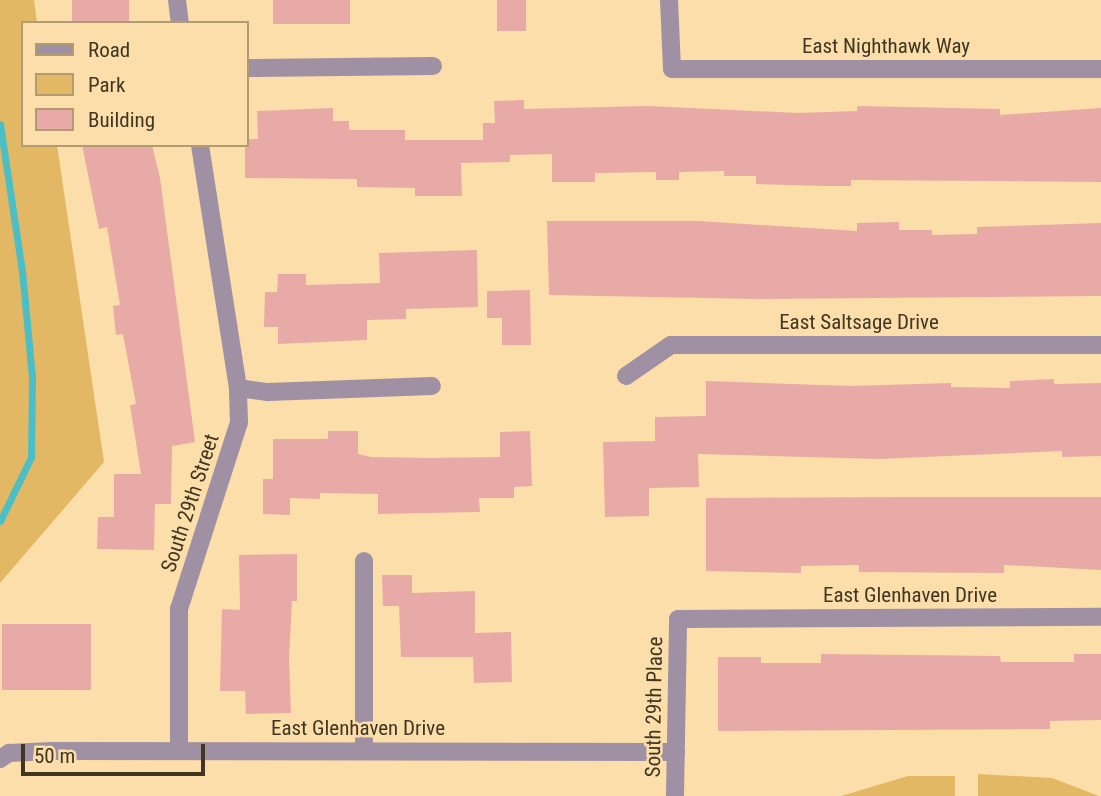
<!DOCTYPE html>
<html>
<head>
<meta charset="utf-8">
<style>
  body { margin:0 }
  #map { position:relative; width:1101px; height:796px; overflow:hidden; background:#fbdeaa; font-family:"Roboto Condensed",sans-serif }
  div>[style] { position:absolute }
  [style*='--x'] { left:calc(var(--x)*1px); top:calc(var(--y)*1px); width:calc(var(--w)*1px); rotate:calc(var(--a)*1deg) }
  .green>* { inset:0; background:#e3b864 }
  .stream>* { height:7px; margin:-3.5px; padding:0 3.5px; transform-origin:3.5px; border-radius:3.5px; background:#4bbec6 }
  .building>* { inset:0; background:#e8aaa7; transform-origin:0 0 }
  .minor>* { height:18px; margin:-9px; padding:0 9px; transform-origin:9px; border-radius:9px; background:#a090a3 }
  span { translate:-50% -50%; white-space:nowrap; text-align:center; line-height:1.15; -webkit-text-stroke:5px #fbdeaa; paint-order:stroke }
  .street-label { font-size:21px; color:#413621 }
  .legend { position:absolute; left:21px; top:21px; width:228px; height:126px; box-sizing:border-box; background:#fbdeaa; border:2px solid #b19b73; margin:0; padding:9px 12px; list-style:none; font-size:21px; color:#413621 }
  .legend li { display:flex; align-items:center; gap:14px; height:35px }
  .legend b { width:35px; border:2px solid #b19b73 }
  .scale { position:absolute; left:21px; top:744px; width:184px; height:32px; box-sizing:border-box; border:4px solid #413621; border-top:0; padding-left:9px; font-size:21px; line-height:24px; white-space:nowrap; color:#413621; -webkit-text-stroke:5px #fbdeaa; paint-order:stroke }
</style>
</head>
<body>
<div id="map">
  <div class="green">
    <div style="clip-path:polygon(0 0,34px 0,37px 23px,23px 23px,23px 145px,57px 145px,104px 462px,0 583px)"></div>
    <div style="clip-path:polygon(978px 774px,1052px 778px,1099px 796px,978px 796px)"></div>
    <div style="clip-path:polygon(908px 776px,955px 776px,955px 796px,841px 796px)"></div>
  </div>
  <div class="stream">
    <div style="--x:0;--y:124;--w:149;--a:81.5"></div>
    <div style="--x:22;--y:271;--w:106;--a:84.6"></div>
    <div style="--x:32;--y:377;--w:80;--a:90.7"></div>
    <div style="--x:31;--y:457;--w:71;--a:115.8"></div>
  </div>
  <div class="building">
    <div style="left:72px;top:0;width:57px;height:23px"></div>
    <div style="left:273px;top:0;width:77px;height:24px"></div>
    <div style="left:497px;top:0;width:29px;height:31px"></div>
    <div style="clip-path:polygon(524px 100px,524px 109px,647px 106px,798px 113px,857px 111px,857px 106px,1000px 109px,1000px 115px,1101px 108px,1101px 182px,851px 180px,851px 186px,824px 186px,756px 184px,756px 176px,724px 176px,724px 171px,679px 172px,679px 180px,656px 180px,656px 172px,595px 173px,595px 182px,552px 182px,552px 154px,510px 155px,510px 162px,461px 163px,462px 196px,415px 196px,415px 188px,357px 187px,357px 179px,245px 178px,245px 145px,247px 139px,258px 139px,257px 111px,333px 108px,333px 121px,349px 121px,349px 130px,405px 130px,405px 140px,483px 140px,483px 123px,495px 123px,494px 101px)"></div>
    <div style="clip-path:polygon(82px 145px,152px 145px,160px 178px,195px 442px,172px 446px,171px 504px,155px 504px,154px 550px,97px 549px,98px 517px,114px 517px,114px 474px,141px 474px,130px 405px,136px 404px,123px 334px,116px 335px,113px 306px,120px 305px,107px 227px,99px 229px)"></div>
    <div style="clip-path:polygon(547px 221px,698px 221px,857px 231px,857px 223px,899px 222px,899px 230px,932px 230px,932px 235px,977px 234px,977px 227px,1101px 223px,1101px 296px,757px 299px,549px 295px)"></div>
    <div style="clip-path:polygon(477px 250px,478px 307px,406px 309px,406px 319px,367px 320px,367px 340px,278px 344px,278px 327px,264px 327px,265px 292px,277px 292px,278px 274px,306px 274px,306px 285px,380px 283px,379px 253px)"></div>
    <div style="clip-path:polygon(530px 290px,531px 345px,502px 345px,502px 318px,487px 318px,487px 291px)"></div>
    <div style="clip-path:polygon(1054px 379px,1054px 384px,1101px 383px,1101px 456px,1062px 457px,1062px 451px,878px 459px,698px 454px,699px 487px,649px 488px,649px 516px,605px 517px,603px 442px,655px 441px,655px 417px,706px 416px,706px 381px,852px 386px,951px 383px,951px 387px,1010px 388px,1010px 381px)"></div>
    <div style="clip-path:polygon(328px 431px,358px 431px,358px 454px,371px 457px,429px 458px,500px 457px,500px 432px,530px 431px,532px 486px,514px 487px,514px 498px,479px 498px,480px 512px,378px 514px,378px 494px,320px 493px,320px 499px,290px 498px,290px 515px,263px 514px,263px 479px,273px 479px,273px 439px,328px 439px)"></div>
    <div style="clip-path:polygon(909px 497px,1101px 497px,1101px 570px,1004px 565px,1004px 573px,859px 572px,859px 565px,801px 566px,801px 573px,706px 571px,706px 498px)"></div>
    <div style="clip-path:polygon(297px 554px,297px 601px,292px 601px,289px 658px,291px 713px,246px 714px,245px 691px,220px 691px,222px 609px,240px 610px,239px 555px)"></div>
    <div style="clip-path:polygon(382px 575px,412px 575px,412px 593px,475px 591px,475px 633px,511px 632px,512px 682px,474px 683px,473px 657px,401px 657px,399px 606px,383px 606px)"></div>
    <div style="left:2px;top:624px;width:89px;height:66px"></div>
    <div style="clip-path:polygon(821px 654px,1000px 656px,1001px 662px,1074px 662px,1074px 654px,1101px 654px,1101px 720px,1050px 721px,1050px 729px,718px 731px,718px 657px,761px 657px,761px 663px,821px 663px)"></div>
  </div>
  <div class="minor">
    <div style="--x:177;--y:0;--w:23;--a:83"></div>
    <div style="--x:669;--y:0;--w:69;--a:87.5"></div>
    <div style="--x:672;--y:69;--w:429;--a:0"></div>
    <div style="--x:247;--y:68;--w:186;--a:-0.6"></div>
    <div style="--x:626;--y:376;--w:55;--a:-34.6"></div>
    <div style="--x:671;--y:345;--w:430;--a:0"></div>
    <div style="--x:238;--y:388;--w:30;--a:8"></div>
    <div style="--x:268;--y:392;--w:164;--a:-2.1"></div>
    <div style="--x:179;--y:751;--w:142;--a:-90"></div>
    <div style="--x:179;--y:609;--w:196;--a:-72.2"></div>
    <div style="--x:239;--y:422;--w:34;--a:-92"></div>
    <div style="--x:238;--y:388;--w:246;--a:-98.9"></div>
    <div style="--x:364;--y:751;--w:190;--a:-90"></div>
    <div style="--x:0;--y:759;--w:11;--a:-34"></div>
    <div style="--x:9;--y:753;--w:43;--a:-2.7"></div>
    <div style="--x:52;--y:751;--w:624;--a:0.09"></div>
    <div style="--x:675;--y:796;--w:177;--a:-89"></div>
    <div style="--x:678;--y:619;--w:423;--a:-0.3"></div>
  </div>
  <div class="street-label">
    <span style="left:886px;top:46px">East Nighthawk Way</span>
    <span style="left:859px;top:322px">East Saltsage Drive</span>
    <span style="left:190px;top:503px;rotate:-72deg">South 29th Street</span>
    <span style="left:910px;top:595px">East Glenhaven Drive</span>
    <span style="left:654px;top:707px;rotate:-89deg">South 29th Place</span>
    <span style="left:358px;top:728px">East Glenhaven Drive</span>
  </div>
  <ul class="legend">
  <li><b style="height:9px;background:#a090a3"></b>Road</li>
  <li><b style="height:19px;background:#e3b864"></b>Park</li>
  <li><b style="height:19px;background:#e8aaa7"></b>Building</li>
  </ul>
  <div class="scale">50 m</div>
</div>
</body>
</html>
